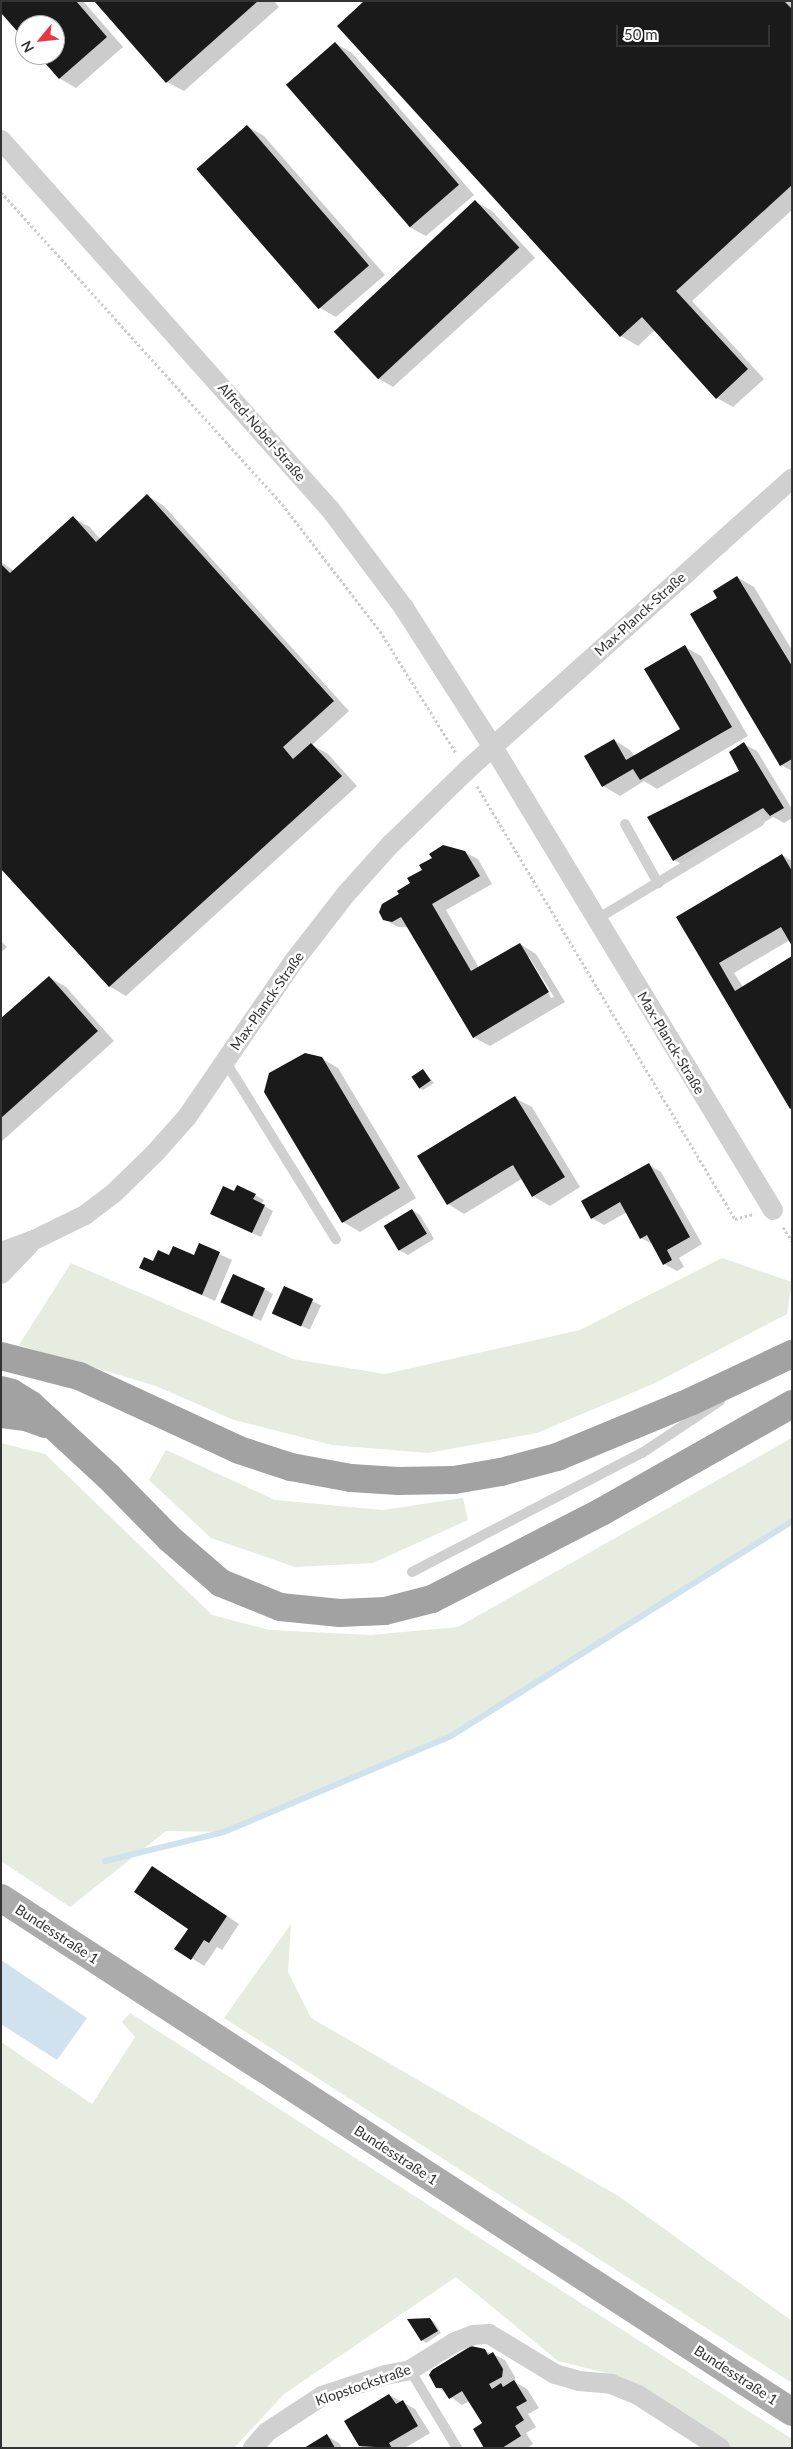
<!DOCTYPE html>
<html>
<head>
<meta charset="utf-8">
<style>
  body { margin:0 }
  #map { position:relative; width:793px; height:2449px; overflow:hidden; background:#fff; font-family:Lato,sans-serif }
  div>[style] { position:absolute }
  [style*='--x'] { left:calc(var(--x)*1px); top:calc(var(--y)*1px); width:calc(var(--w)*1px); rotate:calc(var(--a)*1deg) }
  .green>* { inset:0; background:#e6ecdf }
  .water>* { inset:0; background:#cfe2ee }
  .shadow>* { inset:0; background:#0003; transform-origin:0 0 }
  .stream>* { height:6px; margin:-3px; padding:0 3px; transform-origin:3px; border-radius:3px; background:#cfe2ee }
  .building>* { inset:0; background:#1a1a1a; transform-origin:0 0 }
  .path>* { height:3px; margin-top:-1.5px; transform-origin:0; background:repeating-linear-gradient(90deg,#cdcdcd 0 2.5px,transparent 0 5px) }
  .service>* { height:10px; margin:-5px; padding:0 5px; transform-origin:5px; border-radius:5px; background:#d0d0d0 }
  .minor>* { height:20px; margin:-10px; padding:0 10px; transform-origin:10px; border-radius:10px; background:#d0d0d0 }
  .primary>* { height:28px; margin:-14px; padding:0 14px; transform-origin:14px; border-radius:14px; background:#ababab }
  .trunk>* { height:28px; margin:-14px; padding:0 14px; transform-origin:14px; border-radius:14px; background:#a2a2a2 }
  span { translate:-50% -50%; white-space:nowrap; text-align:center; line-height:1.15; -webkit-text-stroke:5px #fff; paint-order:stroke }
  .street-label { font-size:14px; color:#333 }
  .frame { position:absolute; inset:0; border:2px solid #333; pointer-events:none }
  .north { position:absolute; left:15px; top:15px; width:50px; height:50px; box-sizing:border-box; background:#fff; border:1px solid #adadad; border-radius:50%; rotate:242deg; font-size:14px; font-weight:700; line-height:20px; text-align:center; color:#333 }
  .north::after { content:''; display:block; margin:auto; width:18px; height:22px; background:#e63946; clip-path:polygon(50% 0,100% 100%,50% 72%,0 100%) }
  .scale { position:absolute; left:616px; top:25px; width:154px; height:22px; box-sizing:border-box; border:2px solid #333; border-top:0; padding-left:6px; font-size:15px; line-height:18px; white-space:nowrap; color:#333; -webkit-text-stroke:4px #fff; paint-order:stroke }
</style>
</head>
<body>
<div id="map">
  <div class="green">
    <div style="clip-path:polygon(722px 1258px,792px 1282px,787px 1314px,653px 1384px,537px 1433px,428px 1453px,332px 1445px,234px 1420px,156px 1386px,19px 1345px,71px 1263px,293px 1359px,385px 1374px,580px 1330px)"></div>
    <div style="clip-path:polygon(792px 1438px,792px 1521px,451px 1736px,224px 1832px,166px 1831px,70px 1907px,1px 1861px,1px 1443px,45px 1454px,212px 1615px,270px 1630px,371px 1635px,458px 1627px)"></div>
    <div style="clip-path:polygon(166px 1450px,275px 1500px,383px 1510px,463px 1498px,468px 1520px,373px 1563px,295px 1567px,211px 1538px,149px 1480px)"></div>
    <div style="clip-path:polygon(291px 1924px,288px 1972px,311px 2018px,620px 2197px,792px 2321px,792px 2383px,224px 2018px)"></div>
    <div style="clip-path:polygon(130px 2013px,792px 2439px,792px 2448px,731px 2448px,614px 2375px,558px 2361px,456px 2277px,284px 2394px,234px 2448px,1px 2448px,1px 2042px,92px 2104px,135px 2037px,122px 2022px)"></div>
  </div>
  <div class="water">
    <div style="clip-path:polygon(1px 1960px,87px 2018px,57px 2060px,1px 2024px)"></div>
  </div>
  <div class="shadow">
    <div style="clip-path:polygon(1px 1px,83px 1px,123px 47px,76px 88px,59px 78px,39px 55px,55px 55px,55px 25px,25px 25px,25px 39px)"></div>
    <div style="clip-path:polygon(96px 1px,274px 1px,279px 7px,184px 91px,167px 82px)"></div>
    <div style="clip-path:polygon(366px 1px,791px 1px,792px 210px,692px 301px,764px 379px,733px 407px,717px 398px,655px 330px,638px 346px,621px 336px,339px 26px)"></div>
    <div style="clip-path:polygon(335px 43px,352px 53px,474px 195px,426px 236px,409px 227px)"></div>
    <div style="clip-path:polygon(247px 126px,264px 136px,385px 275px,336px 317px,320px 308px)"></div>
    <div style="clip-path:polygon(476px 202px,492px 211px,535px 258px,393px 387px,376px 377px)"></div>
    <div style="clip-path:polygon(148px 496px,164px 506px,349px 711px,312px 745px,328px 754px,357px 786px,126px 996px,109px 986px,1px 867px,1px 562px,14px 571px,73px 518px,90px 527px,100px 539px)"></div>
    <div style="clip-path:polygon(737px 577px,754px 587px,792px 650px,792px 771px,781px 765px,719px 598px)"></div>
    <div style="clip-path:polygon(685px 647px,701px 656px,748px 736px,657px 789px,644px 781px,620px 796px,603px 786px,614px 740px,630px 750px,635px 757px,681px 730px)"></div>
    <div style="clip-path:polygon(744px 744px,757px 751px,792px 809px,792px 818px,784px 823px,773px 817px,687px 867px,674px 860px,741px 771px)"></div>
    <div style="clip-path:polygon(evenodd,464px 852px,478px 859px,492px 884px,446px 910px,479px 968px,520px 944px,536px 954px,565px 1002px,490px 1046px,473px 1037px,409px 927px,398px 927px,384px 919px,400px 895px,423px 871px,464px 852px,527px 957px,529px 957px,554px 997px,551px 998px,527px 957px)"></div>
    <div style="clip-path:polygon(782px 855px,792px 861px,792px 943px,790px 940px,734px 973px,743px 987px,792px 958px,792px 1108px,677px 917px)"></div>
    <div style="clip-path:polygon(1px 941px,7px 947px,1px 952px)"></div>
    <div style="clip-path:polygon(49px 977px,66px 987px,114px 1041px,1px 1142px,1px 1020px)"></div>
    <div style="clip-path:polygon(321px 1058px,338px 1068px,416px 1198px,360px 1232px,343px 1222px)"></div>
    <div style="clip-path:polygon(423px 1070px,434px 1083px,423px 1090px,419px 1088px)"></div>
    <div style="clip-path:polygon(515px 1098px,532px 1107px,580px 1187px,550px 1206px,533px 1196px,523px 1178px,464px 1214px,448px 1204px)"></div>
    <div style="clip-path:polygon(649px 1165px,661px 1172px,702px 1244px,679px 1258px,684px 1267px,677px 1271px,664px 1264px,654px 1245px,641px 1238px,627px 1212px,604px 1225px,592px 1218px)"></div>
    <div style="clip-path:polygon(235px 1193px,255px 1195px,264px 1200px,261px 1204px,273px 1211px,261px 1237px,220px 1218px)"></div>
    <div style="clip-path:polygon(412px 1210px,420px 1215px,434px 1239px,408px 1255px,399px 1250px)"></div>
    <div style="clip-path:polygon(200px 1245px,232px 1260px,215px 1301px,141px 1267px,170px 1257px,195px 1256px)"></div>
    <div style="left:284px;top:1288px;width:41px;height:27px;rotate:25deg"></div>
    <div style="clip-path:polygon(264px 1289px,273px 1294px,261px 1321px,222px 1303px)"></div>
    <div style="clip-path:polygon(153px 1867px,239px 1924px,222px 1950px,217px 1947px,204px 1966px,176px 1948px,189px 1928px)"></div>
    <div style="clip-path:polygon(430px 2319px,434px 2322px,441px 2333px,426px 2343px,422px 2340px)"></div>
    <div style="clip-path:polygon(484px 2350px,505px 2360px,515px 2377px,515px 2382px,527px 2389px,539px 2408px,528px 2414px,536px 2427px,526px 2433px,533px 2444px,527px 2448px,486px 2448px,484px 2423px,470px 2401px,462px 2405px,437px 2387px)"></div>
    <div style="clip-path:polygon(389px 2395px,415px 2409px,430px 2433px,405px 2448px,364px 2448px,360px 2446px)"></div>
    <div style="clip-path:polygon(327px 2436px,339px 2443px,342px 2448px,306px 2448px)"></div>
  </div>
  <div class="stream">
    <div style="--x:105;--y:1861;--w:122;--a:-13.7"></div>
    <div style="--x:224;--y:1832;--w:246;--a:-22.9"></div>
    <div style="--x:451;--y:1736;--w:403;--a:-32.2"></div>
  </div>
  <div class="building">
    <div style="clip-path:polygon(1px 1px,76px 1px,107px 37px,59px 79px,38px 55px,55px 55px,55px 25px,25px 25px,25px 40px,1px 13px)"></div>
    <div style="clip-path:polygon(94px 1px,258px 1px,166px 83px)"></div>
    <div style="clip-path:polygon(364px 1px,784px 1px,792px 9px,792px 185px,676px 291px,748px 369px,716px 399px,642px 317px,620px 337px,337px 26px)"></div>
    <div style="left:335px;top:42px;width:189px;height:65px;rotate:49deg"></div>
    <div style="left:247px;top:125px;width:186px;height:67px;rotate:49deg"></div>
    <div style="left:475px;top:200px;width:65px;height:193px;rotate:47deg"></div>
    <div style="clip-path:polygon(147px 494px,334px 701px,283px 747px,293px 759px,311px 743px,342px 776px,109px 987px,1px 869px,1px 564px,10px 573px,73px 516px,96px 542px)"></div>
    <div style="clip-path:polygon(737px 576px,792px 666px,792px 759px,780px 766px,690px 614px,717px 598px,713px 591px)"></div>
    <div style="clip-path:polygon(685px 645px,732px 727px,640px 780px,633px 769px,602px 787px,584px 756px,614px 739px,626px 760px,680px 729px,644px 669px)"></div>
    <div style="clip-path:polygon(744px 742px,784px 808px,770px 816px,763px 808px,673px 861px,647px 817px,739px 771px,729px 752px)"></div>
    <div style="clip-path:polygon(443px 845px,465px 851px,480px 876px,432px 904px,471px 971px,520px 943px,549px 992px,473px 1038px,401px 917px,392px 922px,383px 920px,379px 912px,382px 904px,399px 894px,397px 891px,410px 883px,407px 878px,422px 870px,419px 865px,432px 858px,429px 854px)"></div>
    <div style="clip-path:polygon(782px 854px,792px 871px,792px 946px,781px 927px,719px 963px,735px 991px,792px 956px,792px 1108px,790px 1109px,676px 917px)"></div>
    <div style="clip-path:polygon(49px 976px,98px 1031px,1px 1118px,1px 1018px)"></div>
    <div style="clip-path:polygon(305px 1053px,322px 1057px,400px 1188px,342px 1223px,264px 1092px,269px 1073px)"></div>
    <div style="left:423px;top:1069px;width:14px;height:14px;rotate:56deg"></div>
    <div style="clip-path:polygon(515px 1096px,565px 1177px,532px 1197px,513px 1165px,447px 1205px,417px 1156px)"></div>
    <div style="clip-path:polygon(649px 1163px,690px 1237px,667px 1250px,672px 1260px,663px 1265px,647px 1235px,640px 1239px,620px 1202px,591px 1219px,581px 1201px)"></div>
    <div style="clip-path:polygon(237px 1185px,256px 1194px,253px 1199px,265px 1205px,252px 1233px,210px 1214px,223px 1186px,234px 1191px)"></div>
    <div style="left:412px;top:1209px;width:29px;height:33px;rotate:59deg"></div>
    <div style="clip-path:polygon(199px 1243px,220px 1252px,202px 1295px,139px 1268px,144px 1257px,153px 1261px,158px 1250px,169px 1255px,173px 1246px,194px 1255px)"></div>
    <div style="left:233px;top:1274px;width:35px;height:31px;rotate:24deg"></div>
    <div style="left:284px;top:1286px;width:32px;height:30px;rotate:24deg"></div>
    <div style="clip-path:polygon(152px 1866px,227px 1916px,209px 1943px,204px 1940px,191px 1960px,174px 1949px,188px 1929px,134px 1892px)"></div>
    <div style="clip-path:polygon(430px 2318px,438px 2331px,421px 2341px,407px 2319px)"></div>
    <div style="clip-path:polygon(471px 2346px,485px 2349px,488px 2355px,493px 2352px,503px 2369px,502px 2377px,489px 2384px,492px 2389px,501px 2383px,503px 2387px,514px 2380px,527px 2401px,516px 2407px,524px 2420px,515px 2426px,521px 2436px,502px 2448px,484px 2448px,473px 2429px,482px 2423px,462px 2391px,449px 2399px,442px 2388px,436px 2388px,429px 2375px,432px 2370px)"></div>
    <div style="clip-path:polygon(389px 2394px,396px 2404px,403px 2400px,418px 2426px,389px 2443px,392px 2448px,359px 2446px,344px 2421px)"></div>
    <div style="clip-path:polygon(327px 2434px,335px 2448px,304px 2448px)"></div>
  </div>
  <div class="path">
    <div style="--x:1;--y:192;--w:420;--a:48"></div>
    <div style="--x:282;--y:504;--w:160;--a:52.3"></div>
    <div style="--x:380;--y:631;--w:144;--a:58.1"></div>
    <div style="--x:477;--y:786;--w:504;--a:59.21"></div>
    <div style="--x:735;--y:1219;--w:20;--a:-15"></div>
    <div style="--x:783;--y:1227;--w:17;--a:57"></div>
  </div>
  <div class="service">
    <div style="--x:625;--y:824;--w:68;--a:60.8"></div>
    <div style="--x:597;--y:919;--w:190;--a:-31"></div>
    <div style="--x:225;--y:1061;--w:210;--a:58.1"></div>
    <div style="--x:412;--y:1572;--w:259;--a:-27.4"></div>
    <div style="--x:642;--y:1453;--w:94;--a:-33.7"></div>
    <div style="--x:410;--y:2370;--w:91;--a:58.9"></div>
  </div>
  <div class="minor">
    <div style="--x:1;--y:140;--w:494;--a:48.3"></div>
    <div style="--x:330;--y:509;--w:124;--a:53.2"></div>
    <div style="--x:404;--y:608;--w:165;--a:57.4"></div>
    <div style="--x:493;--y:747;--w:541;--a:58.84"></div>
    <div style="--x:1;--y:1252;--w:33;--a:-20"></div>
    <div style="--x:32;--y:1241;--w:59;--a:-26.1"></div>
    <div style="--x:85;--y:1215;--w:36;--a:-37"></div>
    <div style="--x:114;--y:1193;--w:57;--a:-44.3"></div>
    <div style="--x:155;--y:1153;--w:48;--a:-48.4"></div>
    <div style="--x:187;--y:1117;--w:189;--a:-55.6"></div>
    <div style="--x:294;--y:961;--w:85;--a:-52.2"></div>
    <div style="--x:346;--y:894;--w:66;--a:-48.1"></div>
    <div style="--x:390;--y:845;--w:107;--a:-44.2"></div>
    <div style="--x:467;--y:770;--w:437;--a:-41.9"></div>
    <div style="--x:1;--y:1274;--w:40;--a:-46"></div>
    <div style="--x:253;--y:2448;--w:21;--a:-49"></div>
    <div style="--x:267;--y:2432;--w:66;--a:-33.2"></div>
    <div style="--x:322;--y:2396;--w:66;--a:-18.4"></div>
    <div style="--x:385;--y:2375;--w:25;--a:-11"></div>
    <div style="--x:410;--y:2370;--w:53;--a:-31.9"></div>
    <div style="--x:455;--y:2342;--w:19;--a:-21"></div>
    <div style="--x:473;--y:2335;--w:16;--a:-4"></div>
    <div style="--x:489;--y:2334;--w:77;--a:31.2"></div>
    <div style="--x:555;--y:2374;--w:25;--a:16"></div>
    <div style="--x:579;--y:2381;--w:32;--a:5"></div>
    <div style="--x:611;--y:2384;--w:29;--a:22"></div>
    <div style="--x:638;--y:2395;--w:98;--a:32.9"></div>
  </div>
  <div class="primary">
    <div style="--x:1;--y:1898;--w:943;--a:33.02"></div>
  </div>
  <div class="trunk">
    <div style="--x:1;--y:1356;--w:81;--a:14.4"></div>
    <div style="--x:79;--y:1376;--w:176;--a:24.8"></div>
    <div style="--x:239;--y:1450;--w:55;--a:18.1"></div>
    <div style="--x:291;--y:1467;--w:61;--a:10.4"></div>
    <div style="--x:351;--y:1478;--w:47;--a:3.7"></div>
    <div style="--x:398;--y:1481;--w:56;--a:-1"></div>
    <div style="--x:454;--y:1480;--w:48;--a:-9.7"></div>
    <div style="--x:501;--y:1472;--w:58;--a:-15"></div>
    <div style="--x:557;--y:1457;--w:146;--a:-22.5"></div>
    <div style="--x:692;--y:1401;--w:110;--a:-25.2"></div>
    <div style="--x:1;--y:1390;--w:11;--a:15"></div>
    <div style="--x:12;--y:1393;--w:22;--a:32"></div>
    <div style="--x:31;--y:1405;--w:106;--a:42.7"></div>
    <div style="--x:109;--y:1477;--w:87;--a:45.5"></div>
    <div style="--x:170;--y:1539;--w:67;--a:40.8"></div>
    <div style="--x:221;--y:1583;--w:64;--a:22.1"></div>
    <div style="--x:280;--y:1607;--w:60;--a:5.7"></div>
    <div style="--x:340;--y:1613;--w:45;--a:-2.5"></div>
    <div style="--x:385;--y:1611;--w:49;--a:-14.3"></div>
    <div style="--x:432;--y:1599;--w:192;--a:-27.2"></div>
    <div style="--x:603;--y:1511;--w:217;--a:-29.5"></div>
    <div style="--x:1;--y:1414;--w:25;--a:7"></div>
    <div style="--x:26;--y:1417;--w:20;--a:20"></div>
  </div>
  <div class="street-label">
    <span style="left:262px;top:432px;rotate:49deg">Alfred-Nobel-Straße</span>
    <span style="left:640px;top:614px;rotate:-42deg">Max-Planck-Straße</span>
    <span style="left:267px;top:1001px;rotate:-55deg">Max-Planck-Straße</span>
    <span style="left:671px;top:1043px;rotate:59deg">Max-Planck-Straße</span>
    <span style="left:57px;top:1934px;rotate:33deg">Bundesstraße 1</span>
    <span style="left:396px;top:2155px;rotate:33deg">Bundesstraße 1</span>
    <span style="left:736px;top:2375px;rotate:33deg">Bundesstraße 1</span>
    <span style="left:363px;top:2385px;rotate:-19deg">Klopstockstraße</span>
  </div>
  <div class="frame"></div>
  <div class="north">N</div>
  <div class="scale">50 m</div>
</div>
</body>
</html>
